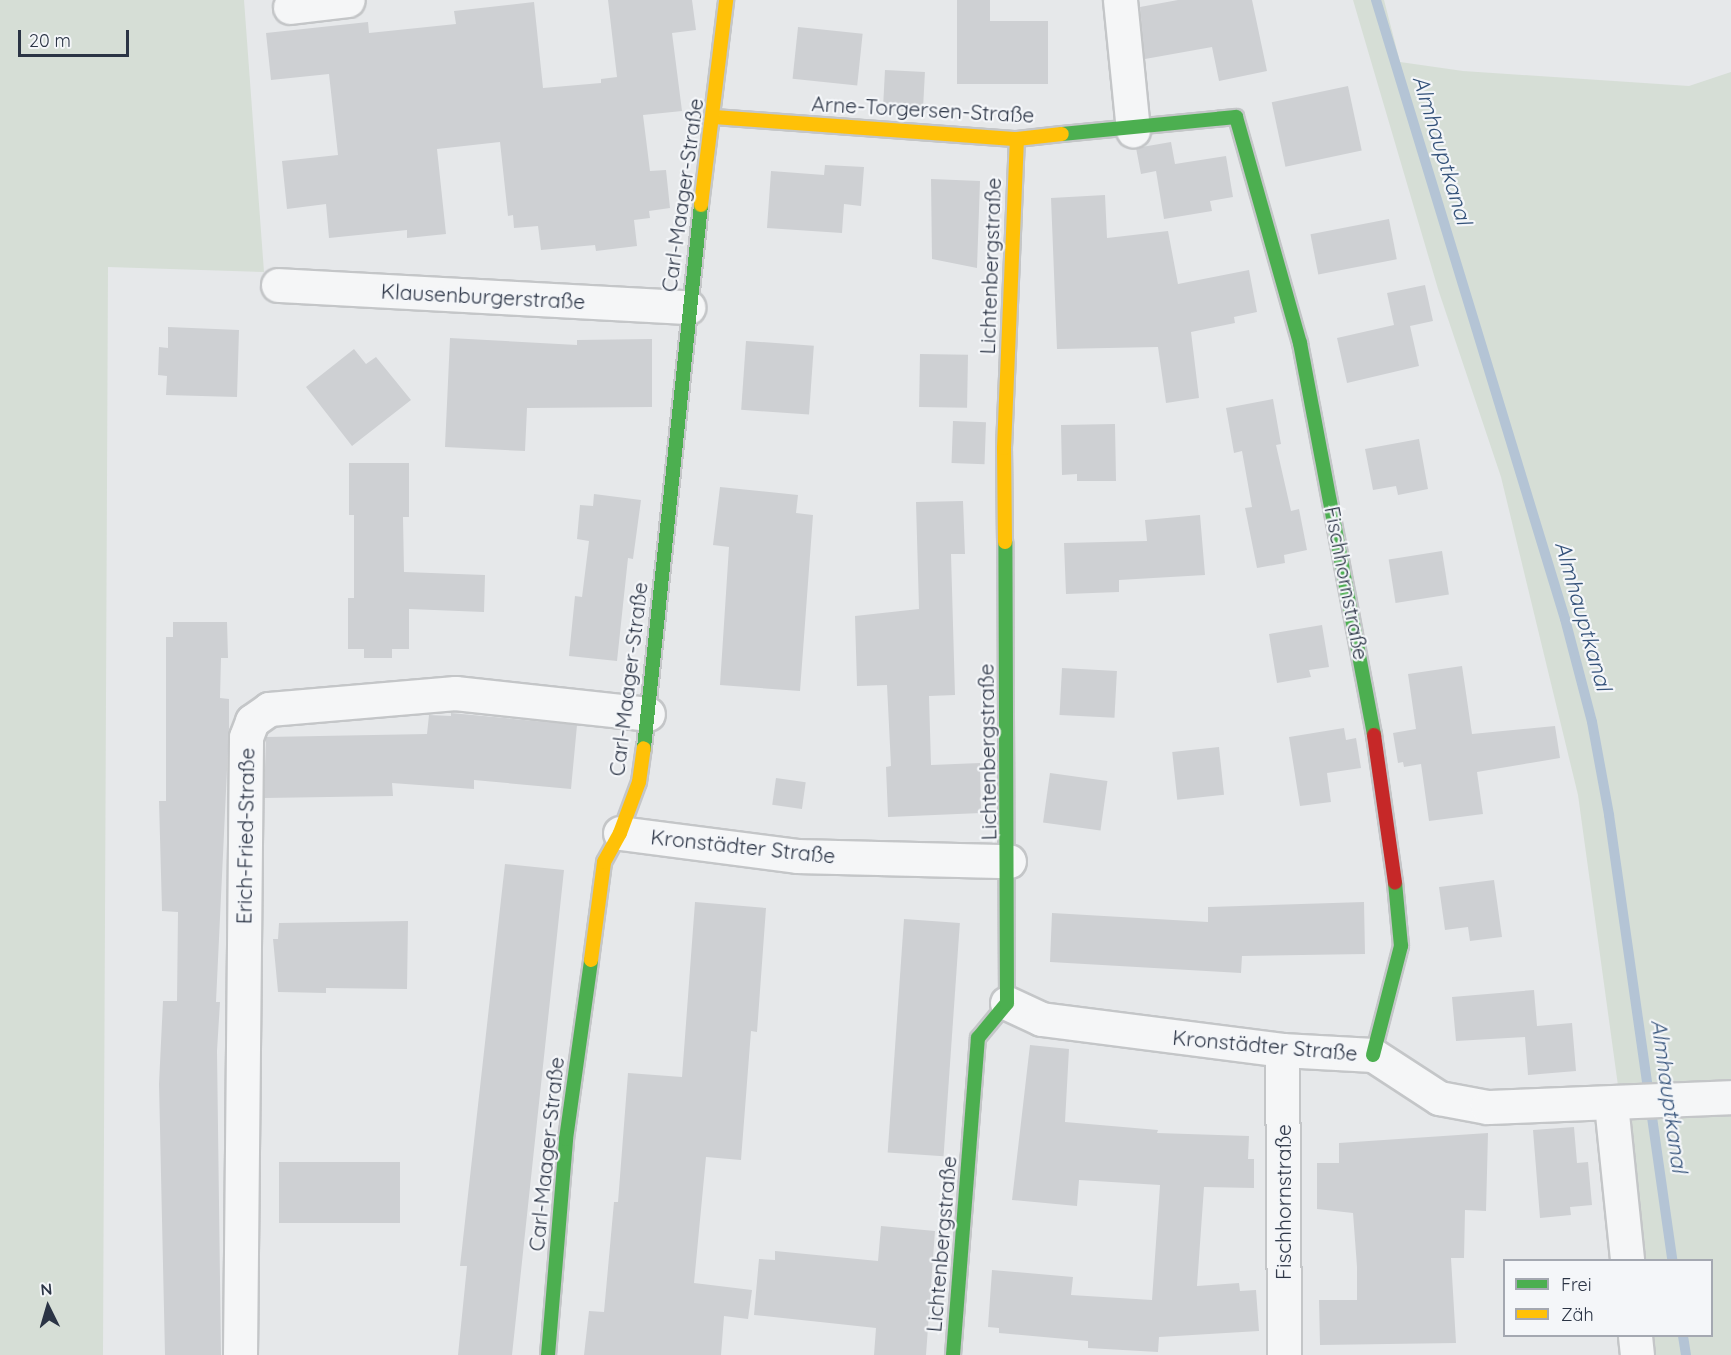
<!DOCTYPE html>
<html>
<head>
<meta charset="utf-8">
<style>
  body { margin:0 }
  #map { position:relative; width:1731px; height:1355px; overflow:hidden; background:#e6e8ea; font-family:Quicksand,sans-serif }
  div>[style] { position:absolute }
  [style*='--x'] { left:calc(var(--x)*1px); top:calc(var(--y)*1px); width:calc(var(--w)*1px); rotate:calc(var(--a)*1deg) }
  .green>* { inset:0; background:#d6ded6 }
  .stream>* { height:10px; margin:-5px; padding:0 5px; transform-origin:5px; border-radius:5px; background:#b4c4d5 }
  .building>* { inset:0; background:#ced0d3; transform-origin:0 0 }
  .roads { filter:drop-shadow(2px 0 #c4c6c8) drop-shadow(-2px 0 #c4c6c8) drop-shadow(0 2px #c4c6c8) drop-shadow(0 -2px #c4c6c8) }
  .street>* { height:33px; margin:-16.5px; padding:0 16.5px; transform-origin:16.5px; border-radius:16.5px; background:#f5f6f7 }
  .fast>* { height:14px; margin:-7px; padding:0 7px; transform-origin:7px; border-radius:7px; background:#4caf50 }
  .slow>* { height:14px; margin:-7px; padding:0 7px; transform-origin:7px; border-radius:7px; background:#ffc107 }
  .jam>* { height:14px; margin:-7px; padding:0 7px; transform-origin:7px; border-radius:7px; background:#c62828 }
  span { translate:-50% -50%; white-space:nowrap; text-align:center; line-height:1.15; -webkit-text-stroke:4.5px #f4f6f9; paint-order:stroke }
  .street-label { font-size:21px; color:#2b3445 }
  .water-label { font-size:22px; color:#34527a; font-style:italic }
  .legend { position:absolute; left:1503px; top:1259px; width:210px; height:78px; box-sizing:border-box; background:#f4f6f9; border:2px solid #a4a8b1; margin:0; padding:8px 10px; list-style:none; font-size:18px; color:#2b3445 }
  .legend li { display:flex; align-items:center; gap:12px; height:30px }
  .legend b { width:30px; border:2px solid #a4a8b1 }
  .north { position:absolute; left:18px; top:1277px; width:60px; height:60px; -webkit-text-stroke:4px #f4f6f9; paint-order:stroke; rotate:355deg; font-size:16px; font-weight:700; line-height:24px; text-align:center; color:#2b3445 }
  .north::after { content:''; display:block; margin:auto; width:21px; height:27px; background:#2b3445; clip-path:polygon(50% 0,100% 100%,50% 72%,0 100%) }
  .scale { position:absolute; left:18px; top:30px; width:111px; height:27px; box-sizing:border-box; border:3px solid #2b3445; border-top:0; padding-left:8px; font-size:18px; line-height:21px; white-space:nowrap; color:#2b3445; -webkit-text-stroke:4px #f4f6f9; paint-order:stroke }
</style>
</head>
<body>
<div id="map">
  <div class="green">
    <div style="clip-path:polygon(0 0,244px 0,264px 272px,108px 267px,103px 1355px,0 1355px)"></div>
    <div style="clip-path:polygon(1353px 0,1384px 0,1400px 62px,1463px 71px,1689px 86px,1731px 72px,1731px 1355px,1656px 1355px,1653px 1336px,1712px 1336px,1712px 1260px,1642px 1260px,1578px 795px,1501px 477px,1438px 289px)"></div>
  </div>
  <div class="stream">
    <div style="--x:1376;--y:0;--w:647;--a:73.02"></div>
    <div style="--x:1565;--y:619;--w:106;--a:75.3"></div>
    <div style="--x:1592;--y:722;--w:95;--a:79.6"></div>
    <div style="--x:1609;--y:815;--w:449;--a:81.9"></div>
    <div style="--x:1683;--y:1336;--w:19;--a:81"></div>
  </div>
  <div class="building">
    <div style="clip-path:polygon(608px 0,692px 0,696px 30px,672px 33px,682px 111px,643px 115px,650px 171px,666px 170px,670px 208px,649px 211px,650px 218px,634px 220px,637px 246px,596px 251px,595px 245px,541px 250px,538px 226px,514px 228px,513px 215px,508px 216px,500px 142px,437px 149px,446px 234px,407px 238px,407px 230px,329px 238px,326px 204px,287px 209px,282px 161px,338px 155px,329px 74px,271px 80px,266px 33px,368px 22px,369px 33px,456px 24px,454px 11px,534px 2px,543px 88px,601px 83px,601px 79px,617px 77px)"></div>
    <div style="clip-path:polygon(957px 0,990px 0,990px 21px,1048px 21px,1048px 84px,957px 84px)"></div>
    <div style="clip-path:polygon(1178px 0,1252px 0,1267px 71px,1219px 81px,1212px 47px,1145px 59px,1140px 7px)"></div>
    <div style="left:798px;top:27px;width:65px;height:52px;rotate:6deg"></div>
    <div style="left:885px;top:70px;width:40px;height:39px;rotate:3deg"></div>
    <div style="left:1348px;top:86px;width:66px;height:78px;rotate:78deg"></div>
    <div style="clip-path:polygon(1171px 142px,1175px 164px,1226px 156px,1233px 197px,1210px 201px,1212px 211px,1164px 219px,1156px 171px,1141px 174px,1136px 148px)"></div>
    <div style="clip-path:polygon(825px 165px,864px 167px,861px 206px,844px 204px,842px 233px,767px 228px,771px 171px,824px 175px)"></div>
    <div style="clip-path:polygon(931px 179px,980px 181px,977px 268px,932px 259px)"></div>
    <div style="clip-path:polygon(1105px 195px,1107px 238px,1168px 231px,1178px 284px,1249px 270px,1257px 312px,1234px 317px,1235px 323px,1191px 332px,1199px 398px,1166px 403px,1158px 347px,1057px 349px,1051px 198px)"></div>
    <div style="left:1389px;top:219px;width:41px;height:80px;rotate:79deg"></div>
    <div style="clip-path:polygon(1425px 285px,1433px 321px,1410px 326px,1419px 366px,1347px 383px,1337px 338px,1394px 325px,1387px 293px)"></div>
    <div style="clip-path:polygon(168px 327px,239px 330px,237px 397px,166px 395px,167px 376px,158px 375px,159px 347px,168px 348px)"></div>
    <div style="clip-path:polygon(450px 338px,577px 345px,577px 340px,652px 339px,652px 407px,527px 408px,525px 451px,445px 447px)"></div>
    <div style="left:746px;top:341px;width:68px;height:69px;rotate:4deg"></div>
    <div style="clip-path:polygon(354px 349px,366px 364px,376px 357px,411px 400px,352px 446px,306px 387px)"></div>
    <div style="left:920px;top:354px;width:48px;height:53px;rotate:1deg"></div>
    <div style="clip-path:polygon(1273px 399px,1281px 444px,1276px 445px,1291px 511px,1299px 509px,1307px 550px,1284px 555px,1285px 563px,1257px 568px,1245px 508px,1252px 507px,1242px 451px,1234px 453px,1226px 408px)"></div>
    <div style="left:953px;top:421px;width:33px;height:42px;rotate:2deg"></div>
    <div style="clip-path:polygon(1115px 424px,1116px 481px,1077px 481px,1077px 474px,1062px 475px,1061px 425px)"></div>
    <div style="clip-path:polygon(1419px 439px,1428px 489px,1398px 495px,1396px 486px,1373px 490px,1365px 449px)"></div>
    <div style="clip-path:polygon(349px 463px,409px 463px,409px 517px,403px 517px,404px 572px,485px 575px,484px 612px,409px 609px,409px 649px,392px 649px,392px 658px,364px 658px,364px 649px,348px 649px,348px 598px,354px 598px,354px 515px,349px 515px)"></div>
    <div style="clip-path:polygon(720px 487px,798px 495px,796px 513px,813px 515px,800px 691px,720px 685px,729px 547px,713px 545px)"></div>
    <div style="clip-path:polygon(594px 494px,641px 500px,633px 559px,628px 558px,617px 661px,569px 656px,575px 596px,582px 597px,589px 541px,577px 539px,580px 505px,593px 506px)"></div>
    <div style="clip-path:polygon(963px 501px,965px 554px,951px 554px,955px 695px,929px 696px,931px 765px,980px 763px,981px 813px,888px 817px,886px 767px,891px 766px,887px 685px,857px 686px,855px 616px,919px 609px,916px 502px)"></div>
    <div style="clip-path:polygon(1200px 515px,1205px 575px,1119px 580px,1119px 592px,1066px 594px,1064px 543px,1147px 541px,1145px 520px)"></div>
    <div style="left:1442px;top:551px;width:44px;height:54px;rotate:81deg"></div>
    <div style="clip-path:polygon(173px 622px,227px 622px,228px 658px,221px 658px,220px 698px,229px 699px,229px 728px,216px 1002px,220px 1002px,217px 1051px,221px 1355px,165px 1355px,159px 1084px,163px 1001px,177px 1001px,178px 912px,162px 911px,159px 801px,166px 801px,166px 637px,173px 637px)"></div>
    <div style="clip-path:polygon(1322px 625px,1329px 667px,1309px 670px,1311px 677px,1277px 683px,1269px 634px)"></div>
    <div style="clip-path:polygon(1462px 666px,1472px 734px,1555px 726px,1560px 758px,1477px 772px,1483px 814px,1429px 821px,1421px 764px,1404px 767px,1403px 762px,1398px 763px,1393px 733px,1416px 729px,1408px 674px)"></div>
    <div style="left:1062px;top:668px;width:55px;height:47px;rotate:3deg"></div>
    <div style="clip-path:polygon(451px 713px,577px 725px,571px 789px,474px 780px,474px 789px,392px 783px,393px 796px,264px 798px,266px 737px,427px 734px,429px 715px,451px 716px)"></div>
    <div style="clip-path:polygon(1344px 728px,1346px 740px,1356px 738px,1361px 768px,1327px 773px,1331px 802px,1300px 806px,1289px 737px)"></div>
    <div style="left:1219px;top:747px;width:48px;height:47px;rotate:84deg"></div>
    <div style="left:1050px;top:773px;width:58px;height:50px;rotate:8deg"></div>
    <div style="left:776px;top:778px;width:30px;height:27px;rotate:8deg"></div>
    <div style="clip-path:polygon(505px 864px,564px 870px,512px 1355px,458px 1355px,467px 1266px,460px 1266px)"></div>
    <div style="clip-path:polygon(1494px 880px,1502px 937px,1470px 941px,1468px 927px,1445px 930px,1439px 887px)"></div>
    <div style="clip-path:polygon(695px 902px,766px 908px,757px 1032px,751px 1031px,741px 1160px,706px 1157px,694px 1283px,752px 1290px,748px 1319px,724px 1316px,721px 1355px,584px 1355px,589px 1311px,604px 1312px,614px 1202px,618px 1202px,628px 1073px,682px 1077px)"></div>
    <div style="clip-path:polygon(1364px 902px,1365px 954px,1242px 956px,1241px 973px,1050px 962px,1052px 913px,1208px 922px,1208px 907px)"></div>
    <div style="left:904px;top:919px;width:56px;height:234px;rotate:4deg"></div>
    <div style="clip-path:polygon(408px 921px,407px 989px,326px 988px,326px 993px,278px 992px,273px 939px,278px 939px,279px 923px)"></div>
    <div style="clip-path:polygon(1534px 990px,1537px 1026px,1572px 1023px,1576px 1071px,1528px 1075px,1525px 1037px,1456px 1041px,1452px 997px)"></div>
    <div style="clip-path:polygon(1030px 1045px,1069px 1049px,1065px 1122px,1158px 1130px,1157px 1133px,1249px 1136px,1248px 1159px,1254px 1159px,1254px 1188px,1204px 1187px,1197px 1286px,1239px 1283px,1240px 1291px,1256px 1290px,1259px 1331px,1159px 1337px,1158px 1352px,1088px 1348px,1088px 1341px,999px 1333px,999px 1328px,988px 1327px,992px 1270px,1073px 1277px,1071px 1295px,1152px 1300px,1160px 1185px,1079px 1180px,1077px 1206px,1012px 1200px)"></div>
    <div style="clip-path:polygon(1574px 1127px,1577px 1163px,1588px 1162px,1592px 1205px,1570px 1207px,1571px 1215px,1540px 1218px,1533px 1130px)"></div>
    <div style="clip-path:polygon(1488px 1133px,1486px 1211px,1465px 1210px,1464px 1258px,1451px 1258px,1456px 1343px,1320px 1345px,1319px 1300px,1357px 1300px,1357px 1267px,1353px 1213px,1317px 1209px,1317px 1163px,1339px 1163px,1339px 1143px)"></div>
    <div style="left:279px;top:1162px;width:121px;height:61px"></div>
    <div style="clip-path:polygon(881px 1226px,935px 1231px,926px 1355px,874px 1355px,876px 1328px,754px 1315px,759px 1259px,775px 1260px,775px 1251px,878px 1261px)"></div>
  </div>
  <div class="roads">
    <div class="street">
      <div style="--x:1120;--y:0;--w:131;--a:84.3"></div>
      <div style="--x:290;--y:7;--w:58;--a:-6.9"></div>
      <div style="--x:278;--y:285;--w:411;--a:3.1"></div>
      <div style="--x:620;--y:833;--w:178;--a:7.4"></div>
      <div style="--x:797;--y:856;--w:212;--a:1.4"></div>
      <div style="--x:1007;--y:1003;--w:38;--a:25"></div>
      <div style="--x:1041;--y:1019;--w:243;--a:7.3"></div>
      <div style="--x:1282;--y:1050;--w:91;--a:3.1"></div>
      <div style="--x:1373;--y:1055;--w:79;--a:33.1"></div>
      <div style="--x:1439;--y:1098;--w:49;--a:10.6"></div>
      <div style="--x:1487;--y:1107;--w:244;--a:-2.3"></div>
      <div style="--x:1282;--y:1050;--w:305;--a:89.6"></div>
      <div style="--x:1611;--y:1104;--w:157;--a:84.1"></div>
      <div style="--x:1635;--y:1336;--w:19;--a:84"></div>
      <div style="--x:240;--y:1355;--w:618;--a:-89.44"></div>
      <div style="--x:246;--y:737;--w:17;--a:-69"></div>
      <div style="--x:252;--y:721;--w:21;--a:-35"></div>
      <div style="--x:269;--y:709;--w:187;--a:-4.9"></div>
      <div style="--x:455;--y:693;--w:194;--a:6.2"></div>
    </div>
    <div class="fast">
      <div style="--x:1062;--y:134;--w:175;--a:-5.6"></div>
      <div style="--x:1236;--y:117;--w:235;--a:74.2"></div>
      <div style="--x:1300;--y:343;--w:399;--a:79.3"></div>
      <div style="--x:644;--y:748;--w:546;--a:-84.01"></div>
      <div style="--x:1373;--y:1055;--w:113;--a:-75.6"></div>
      <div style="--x:1401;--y:946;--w:63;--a:-95.4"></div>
      <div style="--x:548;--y:1355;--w:217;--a:-85.2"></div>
      <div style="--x:566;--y:1139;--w:181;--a:-82"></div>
      <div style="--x:953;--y:1355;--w:318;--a:-85.5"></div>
      <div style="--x:978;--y:1038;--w:45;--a:-50.4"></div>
      <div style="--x:1007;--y:1003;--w:461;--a:-90.2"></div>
    </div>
    <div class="slow">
      <div style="--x:714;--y:117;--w:304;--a:4.2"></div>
      <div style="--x:1017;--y:139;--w:45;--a:-6.3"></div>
      <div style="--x:701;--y:205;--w:207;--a:-83"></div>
      <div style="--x:1005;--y:542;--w:94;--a:-90.6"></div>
      <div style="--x:1004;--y:448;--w:309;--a:-87.6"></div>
      <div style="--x:591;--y:960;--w:99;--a:-82.4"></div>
      <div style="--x:604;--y:862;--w:33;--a:-61"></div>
      <div style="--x:620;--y:833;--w:54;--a:-69.6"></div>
      <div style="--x:639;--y:782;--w:34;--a:-82"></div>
    </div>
    <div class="jam">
      <div style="--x:1374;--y:735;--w:149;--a:81.9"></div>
    </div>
  </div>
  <div class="street-label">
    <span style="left:923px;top:109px;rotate:3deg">Arne-Torgersen-Straße</span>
    <span style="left:682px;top:195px;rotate:-82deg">Carl-Maager-Straße</span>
    <span style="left:990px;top:266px;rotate:-88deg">Lichtenbergstraße</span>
    <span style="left:483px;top:296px;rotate:3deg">Klausenburgerstraße</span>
    <span style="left:1347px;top:583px;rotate:79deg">Fischhornstraße</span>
    <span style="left:628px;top:679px;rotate:-83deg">Carl-Maager-Straße</span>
    <span style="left:987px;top:752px;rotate:-91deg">Lichtenbergstraße</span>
    <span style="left:245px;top:836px;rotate:-89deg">Erich-Fried-Straße</span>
    <span style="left:743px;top:846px;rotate:6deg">Kronstädter Straße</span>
    <span style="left:1265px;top:1045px;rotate:5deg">Kronstädter Straße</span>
    <span style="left:546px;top:1154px;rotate:-84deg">Carl-Maager-Straße</span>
    <span style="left:1283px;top:1202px;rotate:-90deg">Fischhornstraße</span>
    <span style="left:941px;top:1244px;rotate:-85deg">Lichtenbergstraße</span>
  </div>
  <div class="water-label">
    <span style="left:1442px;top:150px;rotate:73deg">Almhauptkanal</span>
    <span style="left:1583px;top:616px;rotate:74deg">Almhauptkanal</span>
    <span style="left:1669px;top:1096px;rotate:82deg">Almhauptkanal</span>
  </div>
  <ul class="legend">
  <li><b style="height:8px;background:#4caf50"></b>Frei</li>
  <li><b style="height:8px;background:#ffc107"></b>Zäh</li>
  </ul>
  <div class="north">N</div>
  <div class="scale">20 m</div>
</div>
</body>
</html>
